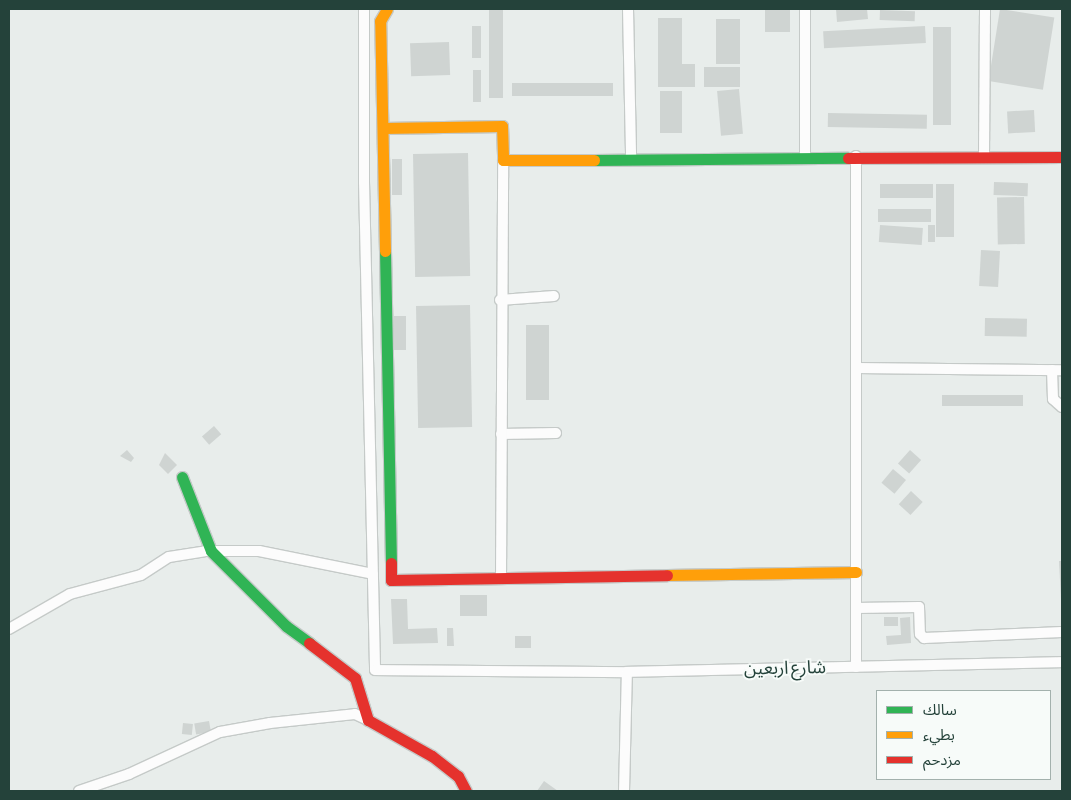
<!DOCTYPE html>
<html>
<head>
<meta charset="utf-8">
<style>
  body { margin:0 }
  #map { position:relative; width:1071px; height:800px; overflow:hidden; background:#e8edeb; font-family:"Asap Condensed","Noto Sans Arabic",sans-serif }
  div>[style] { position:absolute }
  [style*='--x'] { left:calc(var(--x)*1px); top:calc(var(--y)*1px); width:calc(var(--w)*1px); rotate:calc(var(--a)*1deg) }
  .building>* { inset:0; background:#cfd4d2; transform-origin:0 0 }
  .roads { filter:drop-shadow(1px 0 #c5cac8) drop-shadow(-1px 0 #c5cac8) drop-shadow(0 1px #c5cac8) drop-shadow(0 -1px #c5cac8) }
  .street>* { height:10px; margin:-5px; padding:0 5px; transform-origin:5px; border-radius:5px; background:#fcfcfc }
  .fast>* { height:11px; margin:-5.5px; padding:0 5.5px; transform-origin:5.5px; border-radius:5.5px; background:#30b455 }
  .slow>* { height:11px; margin:-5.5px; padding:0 5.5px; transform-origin:5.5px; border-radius:5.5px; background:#ff9f0a }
  .jam>* { height:11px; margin:-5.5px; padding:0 5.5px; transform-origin:5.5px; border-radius:5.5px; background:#e5322d }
  span { translate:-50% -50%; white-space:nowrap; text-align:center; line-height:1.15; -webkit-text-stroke:4px #f7fbf9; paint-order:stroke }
  .street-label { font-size:18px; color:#24423a }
  .frame { position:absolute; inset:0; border:10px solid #24423a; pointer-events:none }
  .legend { position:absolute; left:876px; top:690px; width:175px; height:90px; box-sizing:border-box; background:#f7fbf9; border:1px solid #a3b1ad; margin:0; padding:6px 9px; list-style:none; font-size:15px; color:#24423a }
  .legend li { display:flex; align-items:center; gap:10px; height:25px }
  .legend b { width:25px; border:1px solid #a3b1ad }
</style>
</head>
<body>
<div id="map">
  <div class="building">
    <div style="left:489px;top:9px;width:14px;height:89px"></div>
    <div style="left:765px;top:9px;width:25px;height:23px"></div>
    <div style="clip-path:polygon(836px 9px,867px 9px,868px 19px,837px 22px)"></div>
    <div style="left:1000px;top:9px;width:55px;height:73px;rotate:9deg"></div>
    <div style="left:880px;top:10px;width:35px;height:10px;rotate:2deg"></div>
    <div style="clip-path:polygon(658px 18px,682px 18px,682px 64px,695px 64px,695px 87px,658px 87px)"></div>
    <div style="left:716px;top:19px;width:24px;height:45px"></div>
    <div style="left:472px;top:26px;width:9px;height:32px"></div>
    <div style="left:925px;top:26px;width:17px;height:102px;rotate:87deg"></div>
    <div style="left:933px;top:27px;width:18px;height:98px"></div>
    <div style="left:449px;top:42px;width:33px;height:39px;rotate:88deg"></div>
    <div style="left:704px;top:67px;width:36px;height:20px"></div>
    <div style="left:473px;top:70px;width:8px;height:32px"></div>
    <div style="left:613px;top:83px;width:13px;height:101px;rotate:90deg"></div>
    <div style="left:739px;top:89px;width:45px;height:22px;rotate:85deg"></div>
    <div style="left:660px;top:91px;width:22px;height:42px"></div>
    <div style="left:1034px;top:110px;width:22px;height:27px;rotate:87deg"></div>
    <div style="left:828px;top:113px;width:99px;height:14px;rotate:1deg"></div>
    <div style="left:468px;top:153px;width:123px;height:55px;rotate:89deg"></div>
    <div style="left:392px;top:159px;width:10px;height:36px"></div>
    <div style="left:994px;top:182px;width:34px;height:13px;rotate:2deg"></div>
    <div style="left:933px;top:184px;width:14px;height:53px;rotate:90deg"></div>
    <div style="left:936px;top:184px;width:18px;height:53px"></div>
    <div style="left:1024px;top:197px;width:47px;height:27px;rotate:89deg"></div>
    <div style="left:878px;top:209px;width:53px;height:13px"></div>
    <div style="left:880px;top:225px;width:43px;height:17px;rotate:4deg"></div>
    <div style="left:928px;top:225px;width:7px;height:17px"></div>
    <div style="left:981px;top:250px;width:19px;height:36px;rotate:3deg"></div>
    <div style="left:470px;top:305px;width:122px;height:54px;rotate:89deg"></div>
    <div style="left:394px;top:316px;width:12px;height:34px"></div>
    <div style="left:985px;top:318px;width:42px;height:18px;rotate:1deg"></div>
    <div style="left:526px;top:325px;width:23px;height:75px"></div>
    <div style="left:942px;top:395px;width:81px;height:11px"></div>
    <div style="left:214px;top:426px;width:11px;height:16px;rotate:49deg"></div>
    <div style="clip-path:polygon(127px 450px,134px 458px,131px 462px,120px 456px)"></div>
    <div style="left:910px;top:450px;width:15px;height:18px;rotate:42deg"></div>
    <div style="clip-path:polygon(165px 453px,177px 465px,168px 474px,159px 465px)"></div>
    <div style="left:893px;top:469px;width:17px;height:18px;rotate:40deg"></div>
    <div style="left:911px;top:491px;width:16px;height:18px;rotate:43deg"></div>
    <div style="clip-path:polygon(1059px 561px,1062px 561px,1062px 599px,1061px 599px)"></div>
    <div style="left:487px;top:595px;width:21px;height:27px;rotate:90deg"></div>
    <div style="clip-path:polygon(391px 599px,407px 599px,408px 629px,437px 628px,438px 643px,393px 644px)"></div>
    <div style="left:898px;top:617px;width:9px;height:14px;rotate:90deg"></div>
    <div style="clip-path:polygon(910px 617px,911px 643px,887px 645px,886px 636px,901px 635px,900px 618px)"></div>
    <div style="clip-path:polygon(447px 628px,453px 628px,454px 646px,447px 646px)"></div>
    <div style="left:531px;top:636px;width:12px;height:16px;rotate:90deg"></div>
    <div style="left:209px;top:721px;width:11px;height:15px;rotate:80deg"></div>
    <div style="left:183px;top:723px;width:10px;height:11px;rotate:6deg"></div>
    <div style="clip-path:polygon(544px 781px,558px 791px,537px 791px)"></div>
  </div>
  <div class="roads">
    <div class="street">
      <div style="--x:364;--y:9;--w:173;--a:90"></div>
      <div style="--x:364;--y:182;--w:488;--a:88.7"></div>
      <div style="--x:375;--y:670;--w:252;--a:0.5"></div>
      <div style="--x:628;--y:9;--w:149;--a:88.8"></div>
      <div style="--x:984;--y:155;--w:146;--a:-89.6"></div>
      <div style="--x:805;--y:156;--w:147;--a:-90"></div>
      <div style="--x:856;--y:156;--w:511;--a:90"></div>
      <div style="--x:500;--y:300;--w:54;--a:-4.2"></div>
      <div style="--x:857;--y:368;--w:205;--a:0.6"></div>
      <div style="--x:1052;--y:370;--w:29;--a:88"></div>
      <div style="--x:1053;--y:399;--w:12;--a:42"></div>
      <div style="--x:501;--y:434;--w:55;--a:-1"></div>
      <div style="--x:501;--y:578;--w:418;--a:-89.7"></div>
      <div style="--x:856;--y:608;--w:63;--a:-0.9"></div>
      <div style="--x:919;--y:607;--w:27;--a:88"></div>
      <div style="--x:920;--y:634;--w:6;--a:45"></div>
      <div style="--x:924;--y:638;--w:138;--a:-2.5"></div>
      <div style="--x:9;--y:629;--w:70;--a:-29.8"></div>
      <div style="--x:70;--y:594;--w:73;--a:-15"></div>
      <div style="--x:141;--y:575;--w:33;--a:-33"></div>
      <div style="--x:169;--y:557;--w:36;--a:-9"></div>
      <div style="--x:205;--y:551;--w:54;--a:0"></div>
      <div style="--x:259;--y:551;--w:116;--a:11.4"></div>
      <div style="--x:79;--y:791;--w:53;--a:-18.8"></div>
      <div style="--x:129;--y:774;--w:100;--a:-24.8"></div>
      <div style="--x:220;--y:732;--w:51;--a:-10.2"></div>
      <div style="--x:270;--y:723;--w:85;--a:-6"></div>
      <div style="--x:355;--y:714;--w:14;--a:25"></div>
      <div style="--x:624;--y:791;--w:119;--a:-88.6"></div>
      <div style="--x:627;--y:672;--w:435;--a:-1.3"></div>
    </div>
    <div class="fast">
      <div style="--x:594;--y:160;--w:254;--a:-0.5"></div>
      <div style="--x:385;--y:251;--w:312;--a:88.9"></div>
      <div style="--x:182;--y:477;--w:79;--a:68.6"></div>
      <div style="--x:211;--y:551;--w:106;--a:45"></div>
      <div style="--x:286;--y:626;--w:29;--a:36"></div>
    </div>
    <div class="slow">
      <div style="--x:384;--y:128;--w:118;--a:-1"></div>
      <div style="--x:502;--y:126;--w:34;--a:88"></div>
      <div style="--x:503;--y:160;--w:91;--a:0"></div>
      <div style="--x:385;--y:251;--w:230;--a:-91.2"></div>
      <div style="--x:380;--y:21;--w:14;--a:-60"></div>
      <div style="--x:667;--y:575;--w:189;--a:-0.9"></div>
    </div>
    <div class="jam">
      <div style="--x:848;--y:158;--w:214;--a:-0.3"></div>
      <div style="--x:391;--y:563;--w:17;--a:90"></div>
      <div style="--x:391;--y:580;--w:276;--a:-1"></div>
      <div style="--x:309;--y:643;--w:58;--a:37.3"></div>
      <div style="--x:355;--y:678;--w:44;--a:72.8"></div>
      <div style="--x:368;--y:720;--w:73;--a:29.4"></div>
      <div style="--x:432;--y:756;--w:33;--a:38"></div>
      <div style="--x:458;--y:776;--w:17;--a:62"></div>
    </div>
  </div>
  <div class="street-label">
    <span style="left:785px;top:668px;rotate:-1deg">شارع اربعين</span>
  </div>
  <div class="frame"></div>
  <ul class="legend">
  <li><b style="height:6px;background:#30b455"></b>سالك</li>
  <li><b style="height:6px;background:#ff9f0a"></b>بطيء</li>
  <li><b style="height:6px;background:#e5322d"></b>مزدحم</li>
  </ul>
</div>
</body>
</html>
